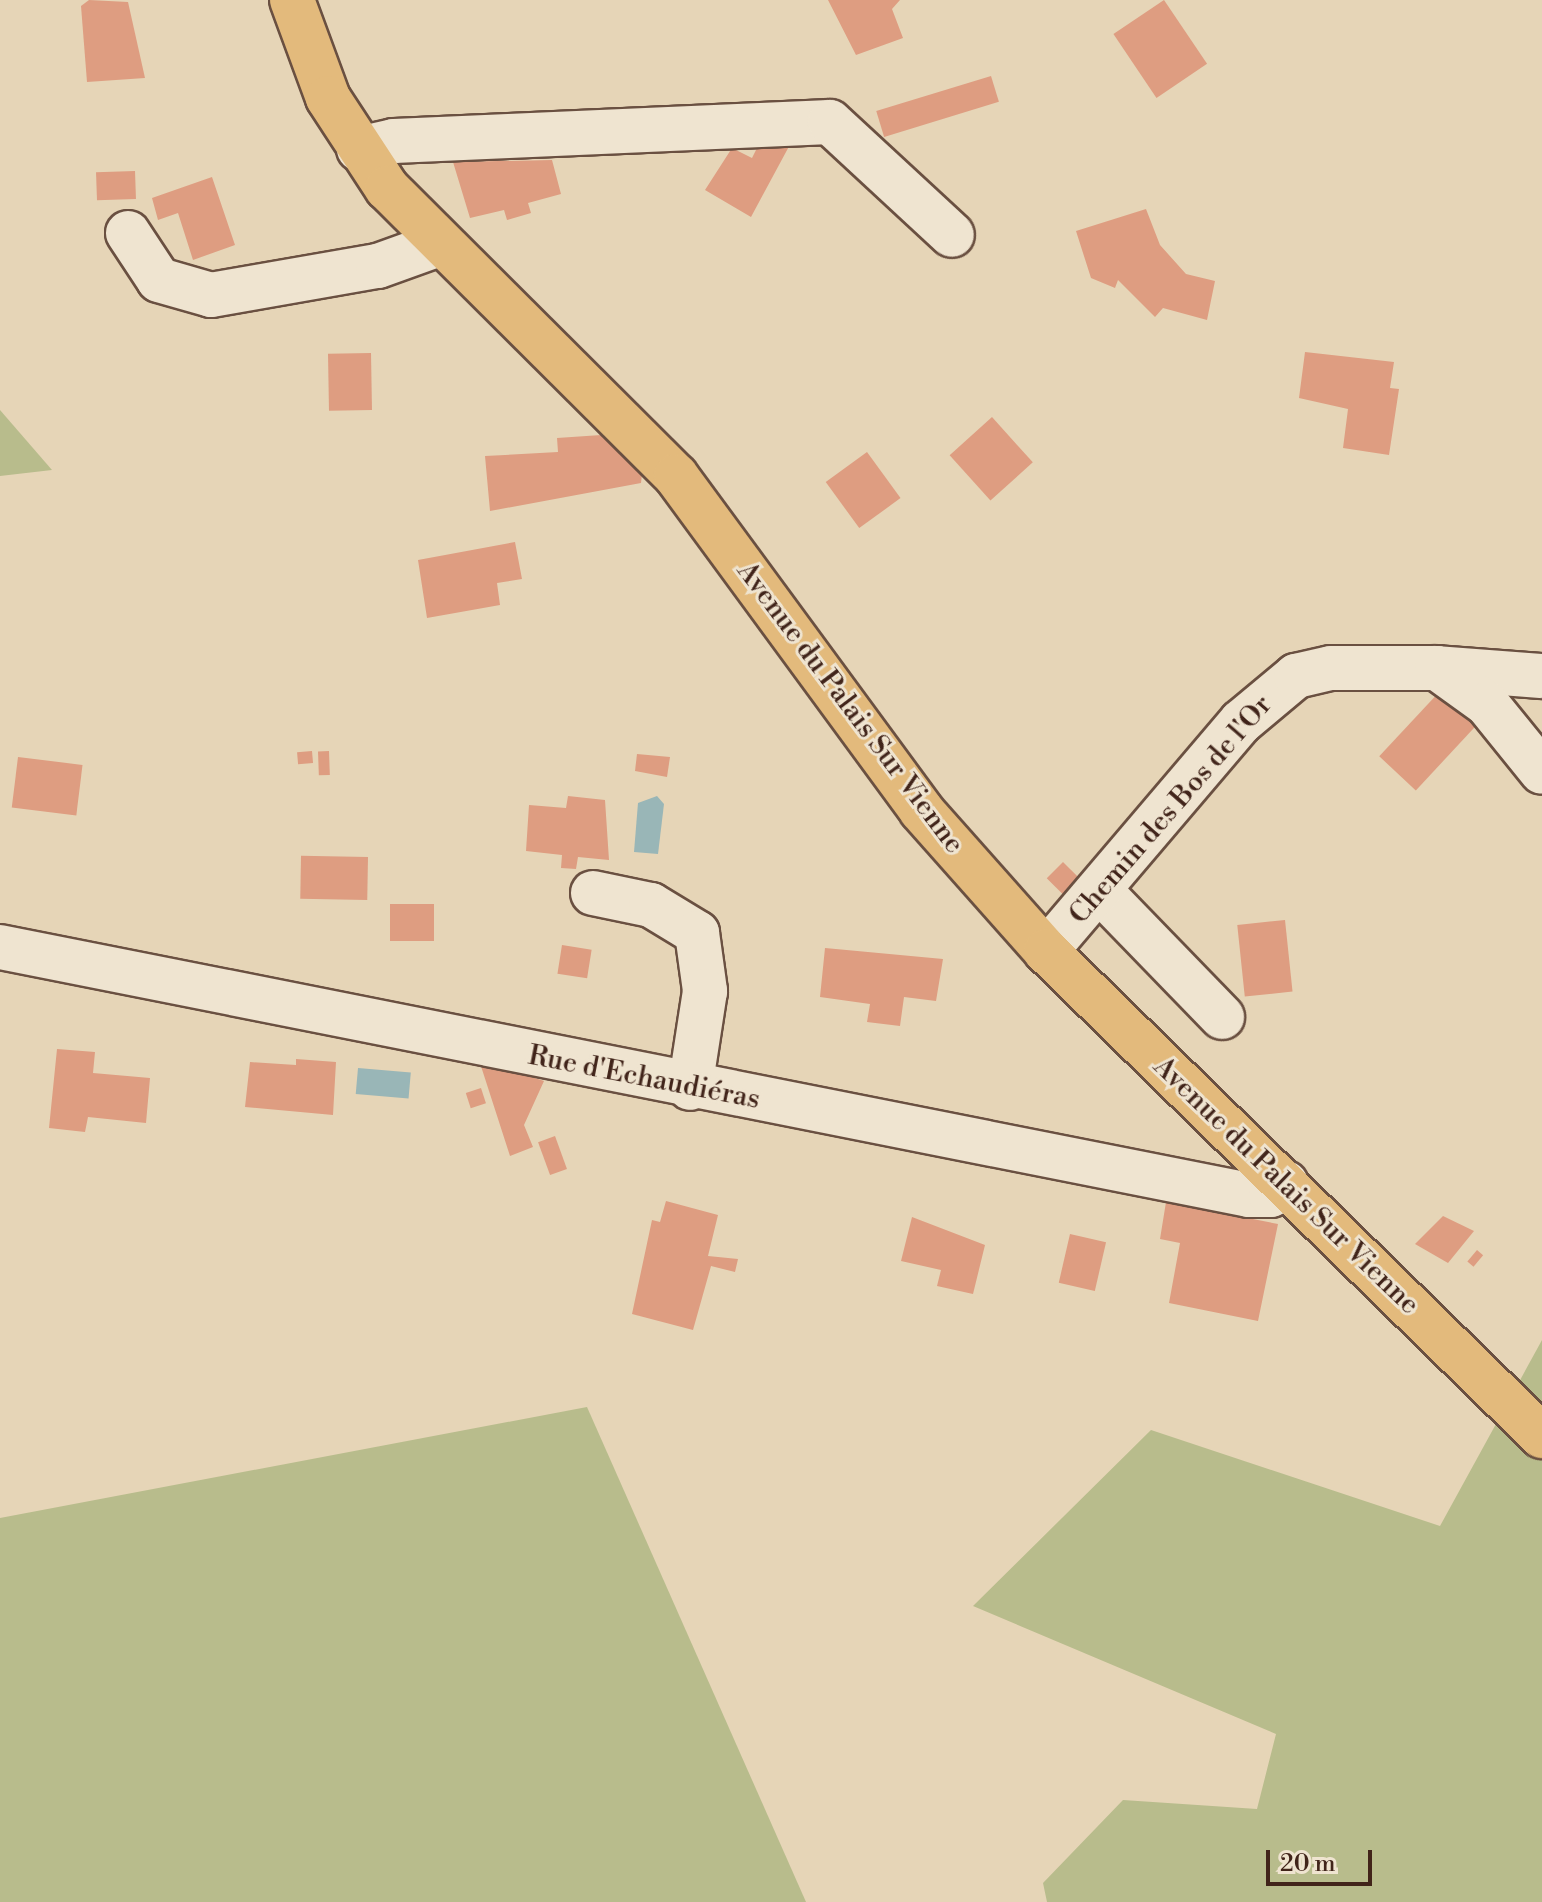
<!DOCTYPE html>
<html>
<head>
<meta charset="utf-8">
<style>
  body { margin:0 }
  #map { position:relative; width:1542px; height:1902px; overflow:hidden; background:#e6d5b7; font-family:"Libre Bodoni",serif }
  div>[style] { position:absolute }
  [style*='--x'] { left:calc(var(--x)*1px); top:calc(var(--y)*1px); width:calc(var(--w)*1px); rotate:calc(var(--a)*1deg) }
  .green>* { inset:0; background:#b8bc8c }
  .water>* { inset:0; background:#99b6b7; transform-origin:0 0 }
  .building>* { inset:0; background:#de9d81; transform-origin:0 0 }
  .roads { filter:drop-shadow(2px 0 #6a5041) drop-shadow(-2px 0 #6a5041) drop-shadow(0 2px #6a5041) drop-shadow(0 -2px #6a5041) }
  .minor>* { height:44px; margin:-22px; padding:0 22px; transform-origin:22px; border-radius:22px; background:#efe4d0 }
  .major>* { height:44px; margin:-22px; padding:0 22px; transform-origin:22px; border-radius:22px; background:#e3ba7c }
  span { translate:-50% -50%; white-space:nowrap; text-align:center; line-height:1.15; -webkit-text-stroke:6px #efe4d0; paint-order:stroke }
  .street-label { font-size:28px; color:#41241a }
  .scale { position:absolute; left:1266px; top:1850px; width:106px; height:36px; box-sizing:border-box; border:4px solid #41241a; border-top:0; padding-left:10px; font-size:24px; line-height:28px; white-space:nowrap; color:#41241a; -webkit-text-stroke:6px #efe4d0; paint-order:stroke }
</style>
</head>
<body>
<div id="map">
  <div class="green">
    <div style="clip-path:polygon(0 410px,52px 470px,0 476px)"></div>
    <div style="clip-path:polygon(1542px 1340px,1542px 1902px,1047px 1902px,1043px 1883px,1123px 1800px,1257px 1809px,1276px 1734px,973px 1606px,1151px 1430px,1440px 1526px)"></div>
    <div style="clip-path:polygon(587px 1407px,806px 1902px,0 1902px,0 1518px)"></div>
  </div>
  <div class="water">
    <div style="clip-path:polygon(657px 796px,664px 804px,658px 854px,634px 852px,638px 803px)"></div>
    <div style="left:358px;top:1068px;width:53px;height:26px;rotate:5deg"></div>
  </div>
  <div class="building">
    <div style="clip-path:polygon(89px 0,128px 2px,145px 78px,87px 82px,81px 6px)"></div>
    <div style="clip-path:polygon(828px 0,900px 0,892px 9px,903px 38px,856px 55px)"></div>
    <div style="left:1164px;top:0;width:77px;height:61px;rotate:56deg"></div>
    <div style="left:991px;top:76px;width:27px;height:120px;rotate:73deg"></div>
    <div style="clip-path:polygon(793px 139px,751px 217px,705px 190px,732px 148px,752px 158px,761px 140px)"></div>
    <div style="clip-path:polygon(552px 160px,561px 194px,528px 203px,531px 213px,507px 220px,504px 210px,470px 218px,453px 162px)"></div>
    <div style="left:135px;top:171px;width:28px;height:39px;rotate:88deg"></div>
    <div style="clip-path:polygon(212px 177px,235px 245px,193px 260px,178px 213px,158px 220px,152px 198px)"></div>
    <div style="clip-path:polygon(1146px 209px,1160px 245px,1186px 274px,1215px 281px,1207px 320px,1163px 308px,1155px 317px,1118px 280px,1115px 288px,1091px 278px,1076px 231px)"></div>
    <div style="clip-path:polygon(1305px 352px,1394px 362px,1390px 388px,1399px 389px,1389px 455px,1343px 448px,1348px 409px,1299px 398px)"></div>
    <div style="left:371px;top:353px;width:57px;height:43px;rotate:89deg"></div>
    <div style="left:992px;top:417px;width:61px;height:57px;rotate:48deg"></div>
    <div style="clip-path:polygon(616px 434px,643px 465px,641px 483px,490px 511px,485px 456px,558px 452px,557px 438px)"></div>
    <div style="left:867px;top:452px;width:57px;height:51px;rotate:54deg"></div>
    <div style="clip-path:polygon(515px 542px,522px 579px,497px 583px,500px 605px,427px 618px,418px 560px)"></div>
    <div style="left:1442px;top:689px;width:50px;height:92px;rotate:43deg"></div>
    <div style="left:312px;top:751px;width:12px;height:15px;rotate:85deg"></div>
    <div style="left:329px;top:751px;width:24px;height:11px;rotate:88deg"></div>
    <div style="clip-path:polygon(637px 754px,670px 757px,667px 777px,635px 771px)"></div>
    <div style="left:18px;top:757px;width:65px;height:51px;rotate:7deg"></div>
    <div style="clip-path:polygon(568px 796px,605px 800px,609px 860px,578px 857px,576px 869px,561px 868px,562px 855px,526px 851px,529px 805px,566px 808px)"></div>
    <div style="left:368px;top:857px;width:43px;height:67px;rotate:91deg"></div>
    <div style="left:1063px;top:862px;width:27px;height:23px;rotate:45deg"></div>
    <div style="left:390px;top:904px;width:44px;height:37px"></div>
    <div style="left:1285px;top:920px;width:72px;height:48px;rotate:84deg"></div>
    <div style="left:562px;top:945px;width:30px;height:29px;rotate:9deg"></div>
    <div style="clip-path:polygon(825px 948px,943px 959px,936px 1001px,904px 997px,900px 1026px,867px 1022px,870px 1004px,820px 997px)"></div>
    <div style="clip-path:polygon(57px 1049px,95px 1052px,93px 1073px,150px 1078px,146px 1123px,88px 1117px,85px 1132px,49px 1128px)"></div>
    <div style="clip-path:polygon(296px 1059px,336px 1062px,333px 1115px,245px 1107px,250px 1062px,296px 1065px)"></div>
    <div style="clip-path:polygon(479px 1060px,544px 1081px,524px 1125px,533px 1147px,510px 1156px)"></div>
    <div style="left:481px;top:1088px;width:16px;height:16px;rotate:72deg"></div>
    <div style="left:555px;top:1136px;width:35px;height:18px;rotate:70deg"></div>
    <div style="clip-path:polygon(666px 1201px,718px 1215px,708px 1256px,738px 1259px,735px 1272px,711px 1266px,693px 1330px,632px 1314px,652px 1220px,660px 1222px)"></div>
    <div style="clip-path:polygon(1166px 1202px,1278px 1224px,1258px 1321px,1169px 1303px,1180px 1243px,1160px 1239px)"></div>
    <div style="clip-path:polygon(1443px 1216px,1474px 1231px,1448px 1263px,1415px 1244px)"></div>
    <div style="clip-path:polygon(912px 1217px,985px 1245px,973px 1294px,937px 1286px,941px 1270px,901px 1261px)"></div>
    <div style="left:1070px;top:1234px;width:37px;height:50px;rotate:13deg"></div>
    <div style="left:1477px;top:1250px;width:8px;height:15px;rotate:40deg"></div>
  </div>
  <div class="roads">
    <div class="minor">
      <div style="--x:359;--y:149;--w:36;--a:-13"></div>
      <div style="--x:394;--y:141;--w:436;--a:-2.5"></div>
      <div style="--x:830;--y:122;--w:166;--a:42.8"></div>
      <div style="--x:128;--y:233;--w:56;--a:56.6"></div>
      <div style="--x:159;--y:280;--w:54;--a:16.1"></div>
      <div style="--x:211;--y:295;--w:169;--a:-9.9"></div>
      <div style="--x:378;--y:266;--w:65;--a:-19.8"></div>
      <div style="--x:1437;--y:668;--w:105;--a:4.4"></div>
      <div style="--x:1101;--y:892;--w:174;--a:45.9"></div>
      <div style="--x:593;--y:893;--w:59;--a:11.7"></div>
      <div style="--x:651;--y:905;--w:54;--a:31.3"></div>
      <div style="--x:697;--y:933;--w:59;--a:82.1"></div>
      <div style="--x:705;--y:991;--w:98;--a:98.8"></div>
      <div style="--x:0;--y:947;--w:1273;--a:11.23"></div>
      <div style="--x:1249;--y:1195;--w:22;--a:0"></div>
      <div style="--x:1271;--y:1195;--w:19;--a:-39"></div>
      <div style="--x:1046;--y:951;--w:301;--a:-49.6"></div>
      <div style="--x:1241;--y:722;--w:72;--a:-39.9"></div>
      <div style="--x:1296;--y:676;--w:36;--a:-13"></div>
      <div style="--x:1331;--y:668;--w:106;--a:0"></div>
      <div style="--x:1437;--y:668;--w:62;--a:35.8"></div>
      <div style="--x:1487;--y:704;--w:87;--a:51"></div>
    </div>
    <div class="major">
      <div style="--x:292;--y:0;--w:104;--a:69.8"></div>
      <div style="--x:328;--y:98;--w:108;--a:56.8"></div>
      <div style="--x:387;--y:188;--w:408;--a:44.9"></div>
      <div style="--x:676;--y:476;--w:414;--a:53.7"></div>
      <div style="--x:921;--y:810;--w:188;--a:48.4"></div>
      <div style="--x:1046;--y:951;--w:694;--a:44.36"></div>
    </div>
  </div>
  <div class="street-label">
    <span style="left:850px;top:708px;rotate:53deg">Avenue du Palais Sur Vienne</span>
    <span style="left:1171px;top:810px;rotate:-49deg">Chemin des Bos de l'Or</span>
    <span style="left:644px;top:1078px;rotate:11deg">Rue d'Echaudiéras</span>
    <span style="left:1286px;top:1186px;rotate:44deg">Avenue du Palais Sur Vienne</span>
  </div>
  <div class="scale">20 m</div>
</div>
</body>
</html>
